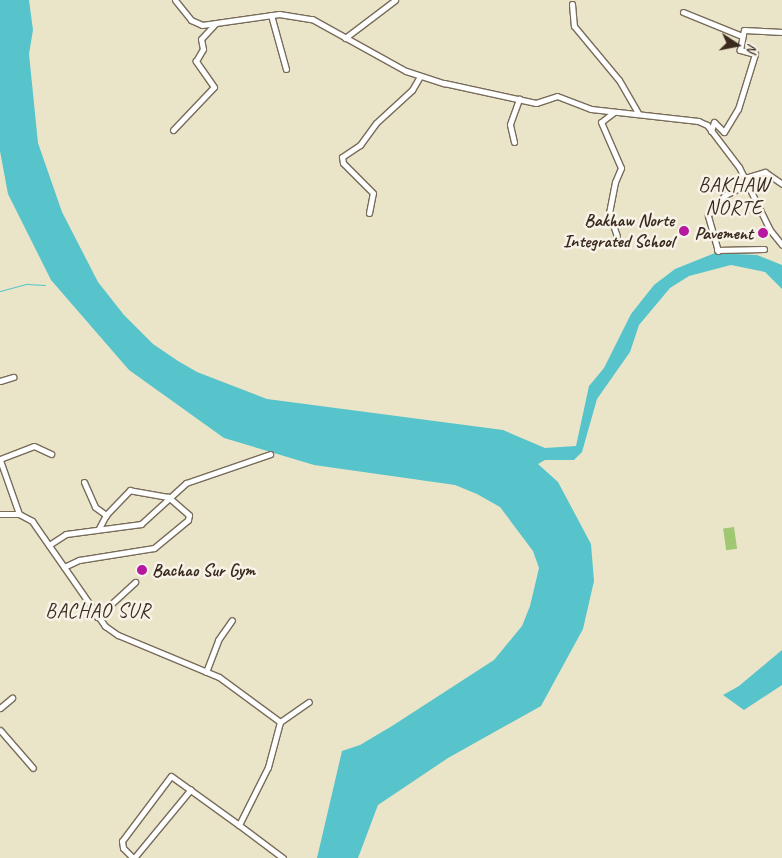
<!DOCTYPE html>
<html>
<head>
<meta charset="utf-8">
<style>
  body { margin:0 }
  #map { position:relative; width:782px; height:858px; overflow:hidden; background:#eae5c8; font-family:Caveat,sans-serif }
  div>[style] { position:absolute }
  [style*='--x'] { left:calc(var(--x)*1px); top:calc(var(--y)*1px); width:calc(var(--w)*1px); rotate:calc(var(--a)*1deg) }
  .green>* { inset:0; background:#a0c772; transform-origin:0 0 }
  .water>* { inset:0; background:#56c4ca }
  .stream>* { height:1px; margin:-0.5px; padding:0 0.5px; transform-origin:0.5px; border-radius:0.5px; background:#56c4ca }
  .roads { filter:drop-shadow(1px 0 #786b5a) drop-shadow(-1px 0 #786b5a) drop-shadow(0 1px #786b5a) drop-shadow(0 -1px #786b5a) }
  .street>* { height:5px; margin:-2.5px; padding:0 2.5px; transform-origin:2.5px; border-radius:2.5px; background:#fff }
  .dots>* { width:14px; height:14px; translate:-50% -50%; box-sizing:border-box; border:2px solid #f7f3e8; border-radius:50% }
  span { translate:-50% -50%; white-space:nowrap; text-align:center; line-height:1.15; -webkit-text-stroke:5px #f7f3e8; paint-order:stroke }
  .poi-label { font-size:18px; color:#3b2a1e; font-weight:700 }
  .right { translate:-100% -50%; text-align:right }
  .left { translate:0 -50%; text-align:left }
  .quarter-label { font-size:20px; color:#3b2a1e; letter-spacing:1px }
  .north { position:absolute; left:712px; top:20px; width:50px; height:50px; -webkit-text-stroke:4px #f7f3e8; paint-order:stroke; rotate:101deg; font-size:14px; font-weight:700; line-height:20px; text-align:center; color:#3b2a1e }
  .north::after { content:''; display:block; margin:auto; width:18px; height:22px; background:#3b2a1e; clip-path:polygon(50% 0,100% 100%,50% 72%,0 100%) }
</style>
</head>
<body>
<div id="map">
  <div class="green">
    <div style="left:734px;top:527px;width:22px;height:11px;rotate:82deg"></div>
  </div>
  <div class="water">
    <div style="clip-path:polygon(0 0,29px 0,33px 30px,29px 54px,38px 143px,62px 212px,98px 282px,124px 315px,153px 344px,178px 361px,197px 372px,267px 399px,503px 430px,545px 448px,576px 446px,589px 386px,604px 368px,631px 314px,654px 285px,675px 269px,715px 253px,757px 255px,782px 265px,782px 289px,765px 272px,731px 265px,689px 276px,670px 288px,639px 325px,630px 352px,597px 399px,582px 452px,574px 460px,545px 460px,538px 464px,558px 482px,591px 544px,594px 581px,583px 629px,541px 706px,448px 758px,378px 805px,358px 858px,317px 858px,342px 751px,360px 745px,392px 726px,494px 660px,522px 626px,530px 606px,539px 568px,533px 551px,500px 507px,477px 494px,455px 485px,314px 465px,224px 438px,129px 370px,51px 280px,8px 194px,0 151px)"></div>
    <div style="clip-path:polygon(782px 650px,782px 685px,744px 710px,723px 695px,739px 686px)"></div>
  </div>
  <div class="stream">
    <div style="--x:0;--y:291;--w:28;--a:-15"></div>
    <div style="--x:27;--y:284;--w:18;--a:3"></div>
  </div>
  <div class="roads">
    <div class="street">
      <div style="--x:175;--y:0;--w:26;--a:51"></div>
      <div style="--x:191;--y:20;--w:12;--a:24"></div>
      <div style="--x:202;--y:25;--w:78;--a:-8.1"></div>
      <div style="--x:279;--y:14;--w:33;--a:9"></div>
      <div style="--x:312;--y:19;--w:107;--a:29"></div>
      <div style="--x:406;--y:71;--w:40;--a:18"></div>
      <div style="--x:444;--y:83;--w:94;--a:12.3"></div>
      <div style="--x:536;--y:103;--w:22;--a:-18"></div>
      <div style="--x:557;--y:96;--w:36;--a:21"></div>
      <div style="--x:591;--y:109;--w:108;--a:6.4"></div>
      <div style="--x:698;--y:121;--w:10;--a:24"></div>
      <div style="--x:707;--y:125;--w:53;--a:52.7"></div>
      <div style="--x:739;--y:167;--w:70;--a:63.8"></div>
      <div style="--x:770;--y:230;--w:19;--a:51"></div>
      <div style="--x:572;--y:4;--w:22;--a:85"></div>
      <div style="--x:574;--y:26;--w:70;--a:50.2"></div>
      <div style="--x:619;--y:80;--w:39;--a:60"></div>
      <div style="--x:683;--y:12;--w:64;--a:22.1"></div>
      <div style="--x:271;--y:15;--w:56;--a:74.5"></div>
      <div style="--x:345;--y:38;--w:63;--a:-37.2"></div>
      <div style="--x:614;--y:112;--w:16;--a:142"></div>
      <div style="--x:601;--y:122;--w:50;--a:66.5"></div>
      <div style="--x:621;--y:168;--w:15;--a:113"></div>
      <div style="--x:615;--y:182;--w:32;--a:101"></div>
      <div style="--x:609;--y:213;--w:24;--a:71"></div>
      <div style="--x:173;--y:130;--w:59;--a:-46.4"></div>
      <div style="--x:214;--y:87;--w:32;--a:-125"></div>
      <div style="--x:196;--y:61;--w:14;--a:-60"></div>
      <div style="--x:203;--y:49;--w:10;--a:-101"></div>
      <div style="--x:201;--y:39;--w:21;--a:-47"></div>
      <div style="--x:711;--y:131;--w:9;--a:-72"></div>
      <div style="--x:714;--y:122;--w:14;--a:45"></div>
      <div style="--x:724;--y:132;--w:27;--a:-59"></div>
      <div style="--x:738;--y:109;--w:58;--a:-72.8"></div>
      <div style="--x:755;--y:54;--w:16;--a:-165"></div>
      <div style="--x:740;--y:50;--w:20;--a:-79"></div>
      <div style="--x:744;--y:30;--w:38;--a:3"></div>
      <div style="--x:514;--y:142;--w:18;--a:-103"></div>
      <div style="--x:510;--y:124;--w:27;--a:-70"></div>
      <div style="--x:745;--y:178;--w:21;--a:-17"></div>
      <div style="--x:765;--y:172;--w:21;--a:35"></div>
      <div style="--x:369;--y:213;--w:20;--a:-79"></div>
      <div style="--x:373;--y:193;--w:42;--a:-135"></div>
      <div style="--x:343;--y:163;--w:6;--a:-99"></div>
      <div style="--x:342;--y:157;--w:22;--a:-34"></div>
      <div style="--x:360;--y:145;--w:27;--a:-54"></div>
      <div style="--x:376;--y:123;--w:49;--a:-42.5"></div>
      <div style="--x:412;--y:90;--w:16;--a:-60"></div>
      <div style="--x:717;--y:250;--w:47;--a:-1.2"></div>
      <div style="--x:718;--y:251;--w:37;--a:-106"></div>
      <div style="--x:708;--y:215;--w:26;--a:-50"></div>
      <div style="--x:725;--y:195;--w:25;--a:-26"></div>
      <div style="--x:0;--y:381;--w:14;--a:-17"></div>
      <div style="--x:0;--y:459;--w:36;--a:-21"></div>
      <div style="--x:34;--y:446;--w:19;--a:25"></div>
      <div style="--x:0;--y:460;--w:57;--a:70.6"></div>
      <div style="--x:84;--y:482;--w:27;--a:66"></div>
      <div style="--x:95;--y:507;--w:14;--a:36"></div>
      <div style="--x:0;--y:514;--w:19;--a:0"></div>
      <div style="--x:19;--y:514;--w:15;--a:28"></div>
      <div style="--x:32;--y:521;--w:128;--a:55.2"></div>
      <div style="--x:105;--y:626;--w:16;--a:35"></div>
      <div style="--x:118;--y:635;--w:109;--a:22.6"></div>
      <div style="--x:219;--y:677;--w:76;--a:36.4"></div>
      <div style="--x:280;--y:722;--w:47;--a:104.9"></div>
      <div style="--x:268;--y:767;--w:65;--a:116.6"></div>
      <div style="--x:239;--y:825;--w:55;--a:36.9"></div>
      <div style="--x:49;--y:545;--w:20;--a:-33"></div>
      <div style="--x:66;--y:534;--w:76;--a:-7.6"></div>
      <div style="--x:141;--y:524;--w:61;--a:-42.3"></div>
      <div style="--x:186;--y:483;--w:89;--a:-19"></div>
      <div style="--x:64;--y:567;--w:17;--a:-25"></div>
      <div style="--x:79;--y:560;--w:76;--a:-9.1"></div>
      <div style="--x:154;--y:548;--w:44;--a:-39.5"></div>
      <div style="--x:188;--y:520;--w:5;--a:-79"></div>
      <div style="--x:189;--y:515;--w:28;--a:-139"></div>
      <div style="--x:168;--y:497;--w:39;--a:-170"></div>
      <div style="--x:130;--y:490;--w:35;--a:134"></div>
      <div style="--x:106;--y:515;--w:15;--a:118"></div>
      <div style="--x:97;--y:617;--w:52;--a:-42.6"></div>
      <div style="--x:206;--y:672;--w:34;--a:-69"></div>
      <div style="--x:218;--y:640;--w:24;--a:-55"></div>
      <div style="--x:0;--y:708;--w:16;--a:-40"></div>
      <div style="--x:280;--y:722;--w:35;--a:-35"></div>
      <div style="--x:0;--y:730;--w:50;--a:49"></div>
      <div style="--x:133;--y:858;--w:14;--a:-135"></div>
      <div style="--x:123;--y:848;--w:7;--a:-98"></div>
      <div style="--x:122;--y:841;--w:81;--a:-53"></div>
      <div style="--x:171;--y:776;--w:84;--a:35.8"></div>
      <div style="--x:134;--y:858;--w:89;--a:-50.4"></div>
    </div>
  </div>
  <div class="dots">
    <div style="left:684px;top:231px;background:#b5179e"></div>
    <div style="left:763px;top:233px;background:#b5179e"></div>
    <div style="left:142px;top:570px;background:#b5179e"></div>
  </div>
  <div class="poi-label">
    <span class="right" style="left:674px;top:231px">Bakhaw Norte<br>Integrated School</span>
    <span class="right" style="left:753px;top:233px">Pavement</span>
    <span class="left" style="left:152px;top:570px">Bachao Sur Gym</span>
  </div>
  <div class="quarter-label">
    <span style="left:734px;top:196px">BAKHAW<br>NORTE</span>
    <span style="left:98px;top:610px">BACHAO SUR</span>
  </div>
  <div class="north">N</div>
</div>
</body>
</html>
